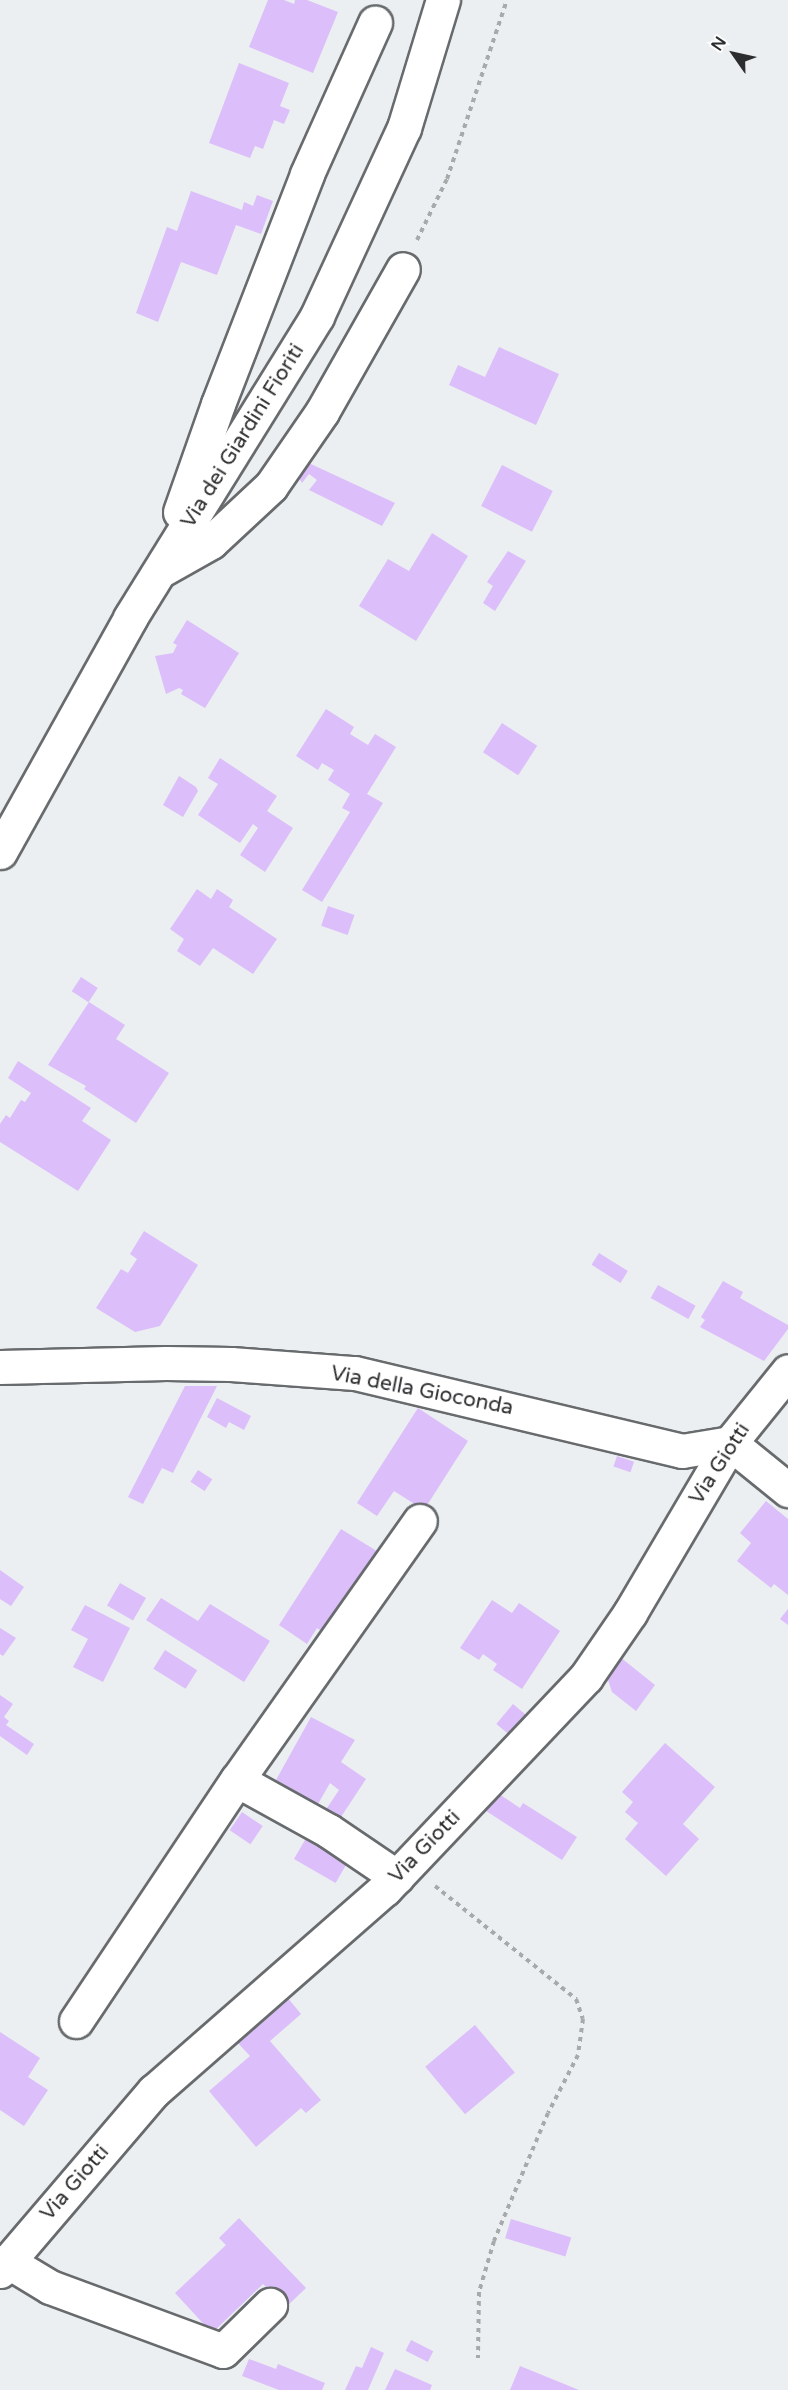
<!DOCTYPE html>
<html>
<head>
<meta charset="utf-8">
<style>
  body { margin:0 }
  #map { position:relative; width:788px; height:2390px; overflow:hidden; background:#eceff1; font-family:"Varela Round",sans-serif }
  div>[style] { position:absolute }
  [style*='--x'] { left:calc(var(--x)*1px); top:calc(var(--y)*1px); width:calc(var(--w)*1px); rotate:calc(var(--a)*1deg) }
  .building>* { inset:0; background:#dbbefa; transform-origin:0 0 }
  .path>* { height:4px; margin-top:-2px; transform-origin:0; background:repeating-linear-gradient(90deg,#a7aaab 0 4.5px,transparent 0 9px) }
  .roads { filter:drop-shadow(2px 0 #686b6d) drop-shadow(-2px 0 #686b6d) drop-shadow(0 2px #686b6d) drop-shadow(0 -2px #686b6d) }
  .minor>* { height:33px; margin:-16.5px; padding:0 16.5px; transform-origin:16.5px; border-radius:16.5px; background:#fff }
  span { translate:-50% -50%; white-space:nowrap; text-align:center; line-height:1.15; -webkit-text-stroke:4.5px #fff; paint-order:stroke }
  .street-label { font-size:21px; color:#2c2d2e }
  .north { position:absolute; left:704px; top:24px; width:60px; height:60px; -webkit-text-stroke:4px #fff; paint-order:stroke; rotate:304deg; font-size:16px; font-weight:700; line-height:24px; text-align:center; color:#2c2d2e }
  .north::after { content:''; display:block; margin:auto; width:21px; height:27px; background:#2c2d2e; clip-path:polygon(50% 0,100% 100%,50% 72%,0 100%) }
</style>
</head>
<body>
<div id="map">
  <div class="building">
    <div style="clip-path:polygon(268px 0,284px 0,294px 4px,295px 0,307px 0,338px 12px,313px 73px,249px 47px)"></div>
    <div style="clip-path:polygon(239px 63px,289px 83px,280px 106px,290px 110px,284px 124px,274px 120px,263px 149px,255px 146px,250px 158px,209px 143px)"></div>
    <div style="clip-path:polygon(191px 191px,242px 210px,244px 202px,253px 206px,257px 195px,273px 201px,261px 234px,236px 225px,217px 275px,181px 262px,158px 322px,136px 313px,167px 227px,177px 231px)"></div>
    <div style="clip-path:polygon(499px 347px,559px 374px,536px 425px,449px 385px,458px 365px,485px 377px)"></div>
    <div style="clip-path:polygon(300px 459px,395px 503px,382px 526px,309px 490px,317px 480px,309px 474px,302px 483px,294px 469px)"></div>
    <div style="left:502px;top:465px;width:57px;height:46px;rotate:27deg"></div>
    <div style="clip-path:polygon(432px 533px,468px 556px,416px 641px,359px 606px,388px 559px,409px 571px)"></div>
    <div style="clip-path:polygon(508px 551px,526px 561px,495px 611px,483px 603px,493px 586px,487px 582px)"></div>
    <div style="clip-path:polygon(187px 620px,239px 653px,205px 708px,181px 694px,183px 690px,179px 688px,166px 694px,155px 656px,173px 653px,177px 645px,173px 643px)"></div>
    <div style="clip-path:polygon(326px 709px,354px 727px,350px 734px,368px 745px,375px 734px,396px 747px,367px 794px,383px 803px,322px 902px,302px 890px,350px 812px,342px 808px,350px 794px,328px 780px,334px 770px,322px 763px,318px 770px,296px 756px)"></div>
    <div style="left:502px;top:723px;width:42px;height:35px;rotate:33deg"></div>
    <div style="clip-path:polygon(220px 758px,277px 796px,267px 811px,293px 828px,265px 872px,240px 855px,258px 828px,253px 824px,240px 843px,198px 815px,218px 784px,208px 778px)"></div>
    <div style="clip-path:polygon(179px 776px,196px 787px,198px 791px,183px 817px,163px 805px)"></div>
    <div style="clip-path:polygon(197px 889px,211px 899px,217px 889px,233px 900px,229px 907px,277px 939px,253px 974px,213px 948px,200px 966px,177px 951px,184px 939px,170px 929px)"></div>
    <div style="left:328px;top:906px;width:28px;height:21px;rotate:19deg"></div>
    <div style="left:81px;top:977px;width:20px;height:17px;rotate:33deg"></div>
    <div style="clip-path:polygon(89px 1002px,125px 1025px,116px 1039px,169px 1073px,136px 1123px,84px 1089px,86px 1086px,48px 1065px)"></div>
    <div style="clip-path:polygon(18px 1061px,91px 1108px,82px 1121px,111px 1140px,78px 1191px,0 1142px,0 1124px,6px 1115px,10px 1118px,21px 1100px,25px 1102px,31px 1093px,8px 1078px)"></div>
    <div style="clip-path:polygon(144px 1231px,198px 1265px,160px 1326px,135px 1332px,96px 1308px,121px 1269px,128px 1273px,137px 1259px,130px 1254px)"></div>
    <div style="left:599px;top:1253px;width:34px;height:14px;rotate:32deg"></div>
    <div style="clip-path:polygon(723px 1281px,743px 1292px,740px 1298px,788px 1325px,788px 1329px,764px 1361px,700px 1327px,705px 1320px,701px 1317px)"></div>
    <div style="left:658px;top:1285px;width:43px;height:15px;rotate:29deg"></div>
    <div style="clip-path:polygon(185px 1386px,217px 1386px,173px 1473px,162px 1468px,143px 1504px,128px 1497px)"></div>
    <div style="clip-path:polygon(217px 1398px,251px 1416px,244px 1430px,229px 1422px,226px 1428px,207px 1417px)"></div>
    <div style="clip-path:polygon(418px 1408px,468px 1441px,424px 1510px,394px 1491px,377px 1516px,357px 1503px)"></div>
    <div style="left:617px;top:1456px;width:18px;height:11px;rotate:19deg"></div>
    <div style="left:198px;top:1470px;width:17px;height:14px;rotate:33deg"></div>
    <div style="clip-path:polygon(766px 1501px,788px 1519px,788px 1595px,774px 1584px,771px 1588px,737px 1561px,751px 1543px,740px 1533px)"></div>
    <div style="clip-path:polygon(341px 1529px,380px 1553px,327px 1635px,317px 1628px,307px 1644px,279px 1625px)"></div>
    <div style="clip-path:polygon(0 1570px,24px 1587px,11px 1606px,0 1599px)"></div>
    <div style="left:120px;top:1583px;width:30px;height:26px;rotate:30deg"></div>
    <div style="clip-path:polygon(161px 1598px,198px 1621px,210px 1604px,270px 1641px,244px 1682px,146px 1620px)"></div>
    <div style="clip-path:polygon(492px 1600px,512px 1613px,519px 1603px,560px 1631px,522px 1689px,493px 1670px,497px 1664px,483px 1654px,479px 1660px,460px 1648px)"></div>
    <div style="clip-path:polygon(85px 1605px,130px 1628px,103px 1682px,73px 1667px,88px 1639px,71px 1630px)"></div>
    <div style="clip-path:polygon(788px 1609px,788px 1625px,780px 1619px)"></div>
    <div style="clip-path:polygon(0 1628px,16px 1638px,3px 1656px,0 1654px)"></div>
    <div style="left:165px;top:1650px;width:38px;height:22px;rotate:32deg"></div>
    <div style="clip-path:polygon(620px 1657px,655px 1685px,636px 1711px,612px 1692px,607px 1677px)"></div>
    <div style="clip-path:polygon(0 1695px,13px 1704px,4px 1717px,9px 1721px,6px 1725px,34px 1744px,27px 1755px,0 1736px)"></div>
    <div style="left:513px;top:1704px;width:17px;height:26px;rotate:40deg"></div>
    <div style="clip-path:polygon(311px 1717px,355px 1740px,341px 1762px,366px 1779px,335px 1826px,321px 1817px,339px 1790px,330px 1783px,318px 1804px,276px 1780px)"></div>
    <div style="clip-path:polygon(665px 1743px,715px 1787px,683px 1824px,699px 1839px,666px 1876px,625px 1839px,638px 1823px,625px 1812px,633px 1802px,622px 1792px)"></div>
    <div style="clip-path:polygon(499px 1794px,520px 1808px,523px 1803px,577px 1837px,562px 1860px,483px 1809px)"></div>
    <div style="left:242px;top:1812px;width:25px;height:22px;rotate:34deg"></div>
    <div style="left:309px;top:1833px;width:48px;height:30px;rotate:30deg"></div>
    <div style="clip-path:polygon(287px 1997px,301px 2014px,270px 2041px,321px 2100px,306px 2113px,301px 2108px,256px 2147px,209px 2091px,250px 2056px,236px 2041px)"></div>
    <div style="left:475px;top:2025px;width:62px;height:65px;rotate:50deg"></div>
    <div style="clip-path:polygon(0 2032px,40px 2058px,28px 2077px,48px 2090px,24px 2126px,0 2110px)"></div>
    <div style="clip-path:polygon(239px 2218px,306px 2288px,286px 2307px,263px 2284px,212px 2333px,175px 2293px,226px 2245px,219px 2238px)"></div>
    <div style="left:511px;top:2219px;width:63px;height:20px;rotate:17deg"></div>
    <div style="left:411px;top:2340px;width:25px;height:12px;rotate:27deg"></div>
    <div style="clip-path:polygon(371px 2347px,384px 2353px,368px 2390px,345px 2390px,356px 2366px,362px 2368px)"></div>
    <div style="clip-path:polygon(249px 2359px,276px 2369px,278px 2364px,325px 2383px,322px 2390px,279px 2390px,242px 2376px)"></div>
    <div style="clip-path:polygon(520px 2366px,579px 2390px,510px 2390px)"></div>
    <div style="clip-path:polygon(395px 2369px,432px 2385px,430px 2390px,385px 2390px)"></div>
  </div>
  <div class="path">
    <div style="--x:417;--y:240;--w:68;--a:-63.8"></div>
    <div style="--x:447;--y:179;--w:189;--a:-71.5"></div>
    <div style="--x:435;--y:1886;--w:181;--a:38.7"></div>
    <div style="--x:576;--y:1999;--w:21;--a:71"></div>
    <div style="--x:583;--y:2019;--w:36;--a:98"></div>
    <div style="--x:578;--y:2055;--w:65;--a:117.3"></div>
    <div style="--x:548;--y:2113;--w:139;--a:112.9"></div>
    <div style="--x:494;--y:2241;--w:53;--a:106.4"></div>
    <div style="--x:479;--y:2292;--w:66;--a:90.9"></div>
  </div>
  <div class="roads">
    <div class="minor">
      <div style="--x:180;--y:512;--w:114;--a:-70.6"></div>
      <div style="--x:218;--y:404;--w:247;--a:-68.8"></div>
      <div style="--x:307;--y:174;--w:166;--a:-65.8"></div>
      <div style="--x:163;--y:569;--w:55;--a:-29.4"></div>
      <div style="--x:211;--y:542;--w:82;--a:-43"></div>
      <div style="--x:271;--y:486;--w:90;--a:-55.4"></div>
      <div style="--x:322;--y:412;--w:164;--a:-60.5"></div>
      <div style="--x:0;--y:852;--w:268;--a:-60.9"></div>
      <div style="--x:130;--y:618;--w:355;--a:-58.2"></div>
      <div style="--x:317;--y:316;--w:207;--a:-65.2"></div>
      <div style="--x:404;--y:128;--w:134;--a:-73.1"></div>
      <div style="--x:0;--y:1367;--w:166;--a:-1.4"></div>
      <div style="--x:166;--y:1363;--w:65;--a:0.9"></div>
      <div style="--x:231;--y:1364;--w:124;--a:4.2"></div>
      <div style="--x:355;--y:1373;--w:336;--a:13.4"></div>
      <div style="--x:682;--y:1451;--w:49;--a:-9.5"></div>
      <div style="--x:730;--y:1443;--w:75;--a:39"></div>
      <div style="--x:237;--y:1780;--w:105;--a:29"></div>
      <div style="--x:329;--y:1831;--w:82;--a:34.1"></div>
      <div style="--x:76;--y:2021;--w:290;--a:-56.3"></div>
      <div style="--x:237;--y:1780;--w:317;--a:-54.8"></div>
      <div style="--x:7;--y:2261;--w:50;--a:31.2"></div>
      <div style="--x:50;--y:2287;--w:184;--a:20.3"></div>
      <div style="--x:223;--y:2351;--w:66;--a:-44.4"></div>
      <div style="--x:0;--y:2271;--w:237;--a:-49.5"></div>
      <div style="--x:154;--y:2091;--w:307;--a:-41.2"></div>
      <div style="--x:385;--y:1889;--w:292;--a:-46.5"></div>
      <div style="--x:586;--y:1677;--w:78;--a:-55.5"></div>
      <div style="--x:630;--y:1613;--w:197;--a:-59.5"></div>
      <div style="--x:730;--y:1443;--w:92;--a:-51.1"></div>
    </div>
  </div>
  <div class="street-label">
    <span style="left:243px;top:436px;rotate:-58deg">Via dei Giardini Fioriti</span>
    <span style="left:422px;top:1391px;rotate:11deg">Via della Gioconda</span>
    <span style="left:720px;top:1464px;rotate:-57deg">Via Giotti</span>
    <span style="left:425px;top:1847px;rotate:-46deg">Via Giotti</span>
    <span style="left:75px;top:2183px;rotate:-49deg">Via Giotti</span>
  </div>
  <div class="north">N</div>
</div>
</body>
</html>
